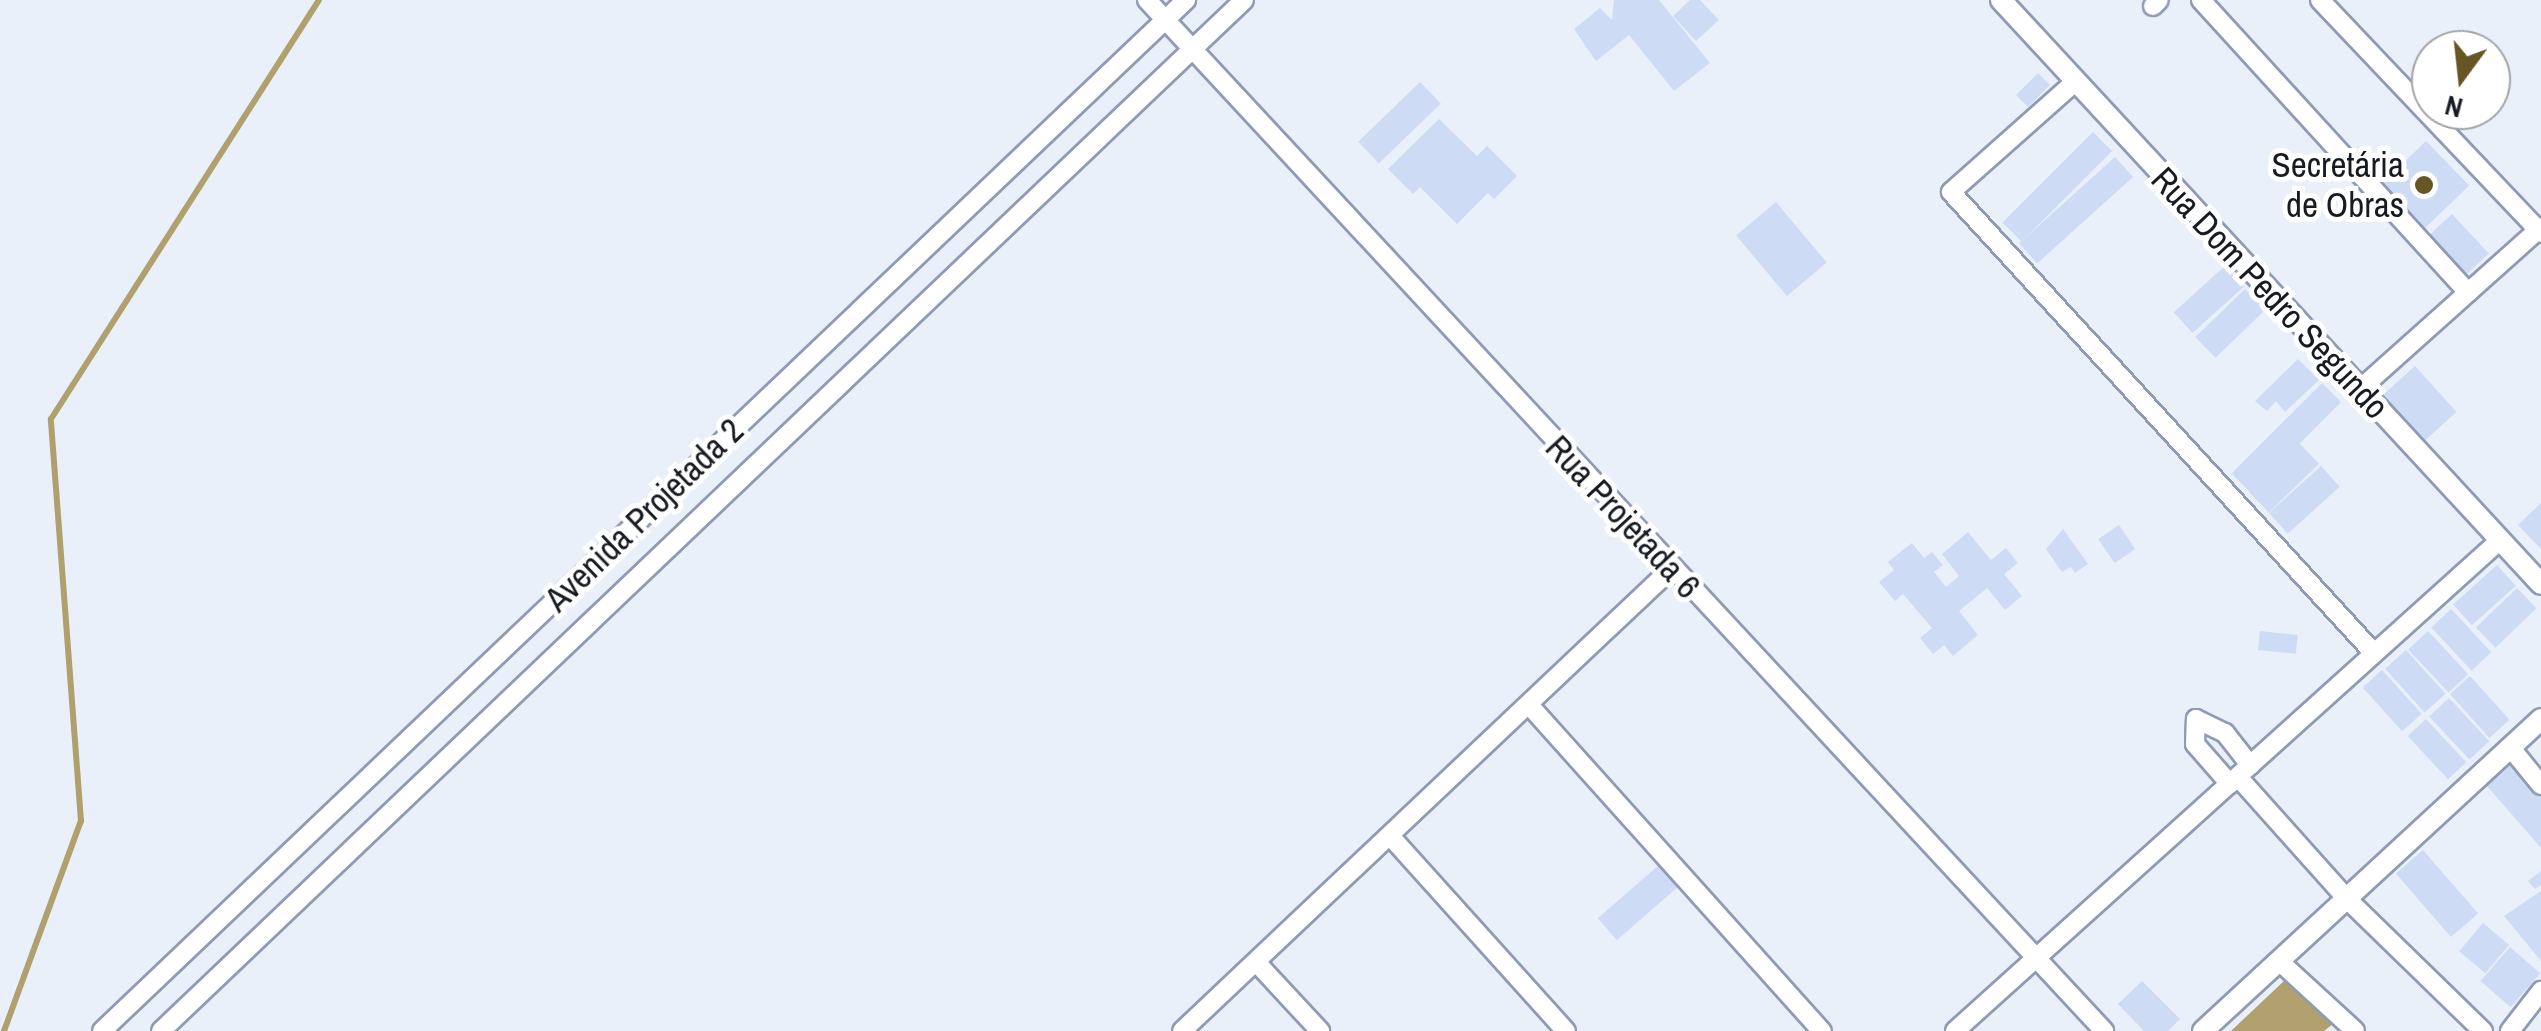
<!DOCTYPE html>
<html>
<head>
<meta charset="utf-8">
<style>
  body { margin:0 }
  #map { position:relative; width:2541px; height:1031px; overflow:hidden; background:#eaf0fa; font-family:"Archivo Narrow",sans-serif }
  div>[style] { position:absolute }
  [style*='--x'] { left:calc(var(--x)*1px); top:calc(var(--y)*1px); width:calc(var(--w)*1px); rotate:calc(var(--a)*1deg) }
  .water>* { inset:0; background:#b0a06e }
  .stream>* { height:6px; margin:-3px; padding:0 3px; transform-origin:3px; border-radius:3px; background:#b0a06e }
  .building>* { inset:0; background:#cedbf4; transform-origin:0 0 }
  .roads { filter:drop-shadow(2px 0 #8f9bb3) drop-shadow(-2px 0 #8f9bb3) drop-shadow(0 2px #8f9bb3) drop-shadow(0 -2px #8f9bb3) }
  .minor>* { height:18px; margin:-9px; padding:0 9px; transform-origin:9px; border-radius:9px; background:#fff }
  .tertiary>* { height:20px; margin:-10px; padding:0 10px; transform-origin:10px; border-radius:10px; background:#fff }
  .dots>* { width:28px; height:28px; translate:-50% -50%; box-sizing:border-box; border:5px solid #fff; border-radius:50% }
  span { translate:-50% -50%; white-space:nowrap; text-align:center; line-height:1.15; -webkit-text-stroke:10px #fff; paint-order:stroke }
  .poi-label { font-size:35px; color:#151a23 }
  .right { translate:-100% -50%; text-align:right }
  .street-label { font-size:35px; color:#151a23 }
  .north { position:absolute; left:2411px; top:30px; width:100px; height:100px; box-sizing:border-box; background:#fff; border:2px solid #a1a3a7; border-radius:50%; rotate:195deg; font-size:28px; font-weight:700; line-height:40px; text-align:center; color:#151a23 }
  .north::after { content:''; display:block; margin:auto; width:35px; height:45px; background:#665623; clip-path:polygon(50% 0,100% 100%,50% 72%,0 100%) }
</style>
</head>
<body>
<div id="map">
  <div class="water">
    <div style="clip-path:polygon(2285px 980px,2333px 1024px,2324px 1031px,2231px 1031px)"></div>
  </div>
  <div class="stream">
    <div style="--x:4;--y:1031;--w:224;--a:-69.9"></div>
    <div style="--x:81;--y:821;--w:403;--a:-94.3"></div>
    <div style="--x:51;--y:419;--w:497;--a:-57.4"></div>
  </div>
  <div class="building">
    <div style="clip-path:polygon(1614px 0,1659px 0,1710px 63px,1674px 91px,1629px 35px,1596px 61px,1574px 29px,1600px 8px,1612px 20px)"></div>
    <div style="clip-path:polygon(1690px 0,1700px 0,1719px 20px,1696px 41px,1673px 16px)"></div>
    <div style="left:2038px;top:73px;width:17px;height:31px;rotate:45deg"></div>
    <div style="left:1420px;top:82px;width:30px;height:86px;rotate:46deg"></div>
    <div style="clip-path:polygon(1439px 119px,1477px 156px,1487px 146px,1517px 176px,1494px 199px,1488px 193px,1457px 224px,1420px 187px,1413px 194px,1388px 169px)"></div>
    <div style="left:2093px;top:132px;width:27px;height:128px;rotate:45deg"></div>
    <div style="left:2426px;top:141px;width:62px;height:64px;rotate:46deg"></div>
    <div style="left:2115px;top:157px;width:27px;height:129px;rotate:48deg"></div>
    <div style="left:1776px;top:202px;width:79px;height:52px;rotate:50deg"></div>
    <div style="left:2452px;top:214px;width:54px;height:30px;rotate:47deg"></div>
    <div style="left:2225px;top:266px;width:28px;height:69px;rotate:48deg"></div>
    <div style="left:2245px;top:289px;width:29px;height:69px;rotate:46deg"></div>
    <div style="clip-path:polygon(2298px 359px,2319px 380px,2285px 412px,2276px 401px,2267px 411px,2255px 401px)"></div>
    <div style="left:2415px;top:366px;width:62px;height:43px;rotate:48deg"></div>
    <div style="left:2322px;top:383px;width:27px;height:128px;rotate:45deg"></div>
    <div style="left:2299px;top:443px;width:29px;height:70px;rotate:46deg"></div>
    <div style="left:2321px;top:466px;width:28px;height:70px;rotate:48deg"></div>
    <div style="clip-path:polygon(2541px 503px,2541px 549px,2518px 525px)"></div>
    <div style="left:2119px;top:525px;width:29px;height:25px;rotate:56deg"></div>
    <div style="clip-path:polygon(2063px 529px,2088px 564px,2075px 573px,2071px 567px,2062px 572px,2046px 549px)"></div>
    <div style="clip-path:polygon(1968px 532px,1991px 560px,2006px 548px,2018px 563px,2004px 574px,2022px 596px,2005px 610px,1987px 588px,1959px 611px,1978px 635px,1953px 656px,1944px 645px,1933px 654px,1920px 638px,1932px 628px,1903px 594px,1895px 601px,1879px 582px,1894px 570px,1888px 562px,1912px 543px,1924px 558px,1932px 552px,1943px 565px,1934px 572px,1946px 587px,1959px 576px,1942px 554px)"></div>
    <div style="left:2497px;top:565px;width:28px;height:59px;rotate:48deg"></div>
    <div style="left:2517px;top:588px;width:28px;height:57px;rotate:46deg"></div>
    <div style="left:2451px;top:609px;width:59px;height:27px;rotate:47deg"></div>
    <div style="left:2260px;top:631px;width:38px;height:19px;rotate:6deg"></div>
    <div style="left:2428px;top:631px;width:59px;height:27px;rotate:47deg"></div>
    <div style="left:2406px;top:650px;width:59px;height:28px;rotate:48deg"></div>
    <div style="left:2382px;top:670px;width:59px;height:26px;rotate:48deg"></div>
    <div style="left:2470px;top:676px;width:59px;height:27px;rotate:48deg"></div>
    <div style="left:2449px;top:698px;width:59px;height:27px;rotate:47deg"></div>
    <div style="left:2426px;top:719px;width:59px;height:25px;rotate:47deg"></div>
    <div style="clip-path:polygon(2513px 763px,2541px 795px,2541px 848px,2487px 786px)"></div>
    <div style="left:2423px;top:850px;width:84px;height:36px;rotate:49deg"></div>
    <div style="left:1659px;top:865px;width:29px;height:81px;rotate:49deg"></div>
    <div style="clip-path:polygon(2541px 871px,2541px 885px,2535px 889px,2528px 881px)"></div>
    <div style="clip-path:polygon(2541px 891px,2541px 961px,2504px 916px)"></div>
    <div style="left:2483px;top:923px;width:34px;height:37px;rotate:40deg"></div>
    <div style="left:2510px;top:947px;width:40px;height:45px;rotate:41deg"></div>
    <div style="clip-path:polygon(2142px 981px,2180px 1019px,2168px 1031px,2144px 1031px,2118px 1004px)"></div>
  </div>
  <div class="roads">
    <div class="minor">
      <div style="--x:1147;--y:0;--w:1407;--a:47.13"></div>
      <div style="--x:2201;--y:0;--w:396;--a:47.6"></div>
      <div style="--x:2320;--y:0;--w:321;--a:46.5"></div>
      <div style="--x:2153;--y:6;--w:8;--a:-45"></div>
      <div style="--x:2076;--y:81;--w:167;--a:138.4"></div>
      <div style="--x:1951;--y:192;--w:624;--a:47.47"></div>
      <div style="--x:2359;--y:390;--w:244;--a:-41.8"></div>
      <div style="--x:1530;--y:706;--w:437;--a:48.1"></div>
      <div style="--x:2510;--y:747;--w:49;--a:50.8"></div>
      <div style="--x:2238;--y:777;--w:162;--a:48.2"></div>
      <div style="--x:2346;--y:898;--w:191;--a:44.2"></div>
      <div style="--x:2230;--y:784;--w:53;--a:-131.2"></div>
      <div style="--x:2195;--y:744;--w:25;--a:-88"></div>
      <div style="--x:2196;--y:719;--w:32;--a:26"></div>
      <div style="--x:2225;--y:733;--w:41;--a:52"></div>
      <div style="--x:1392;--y:838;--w:260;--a:48"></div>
      <div style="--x:2279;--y:961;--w:103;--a:42.6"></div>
      <div style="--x:1257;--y:963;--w:93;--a:47.2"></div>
      <div style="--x:102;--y:1031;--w:1496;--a:-43.56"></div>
      <div style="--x:161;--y:1031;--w:1495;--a:-43.59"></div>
      <div style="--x:1182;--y:1031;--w:673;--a:-43.37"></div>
      <div style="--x:1955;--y:1031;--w:732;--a:-42.01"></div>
      <div style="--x:2510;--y:1031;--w:51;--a:-52.2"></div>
    </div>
    <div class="tertiary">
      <div style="--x:2001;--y:0;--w:795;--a:47.24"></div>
      <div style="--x:2203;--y:1031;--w:460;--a:-42.7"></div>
    </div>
  </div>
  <div class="dots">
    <div style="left:2424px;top:185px;background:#665623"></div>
  </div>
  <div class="poi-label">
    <span class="right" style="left:2404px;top:185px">Secretária<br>de Obras</span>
  </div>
  <div class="street-label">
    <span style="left:2270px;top:293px;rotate:47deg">Rua Dom Pedro Segundo</span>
    <span style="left:644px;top:515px;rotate:-44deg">Avenida Projetada 2</span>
    <span style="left:1623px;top:517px;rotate:47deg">Rua Projetada 6</span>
  </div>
  <div class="north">N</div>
</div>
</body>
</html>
